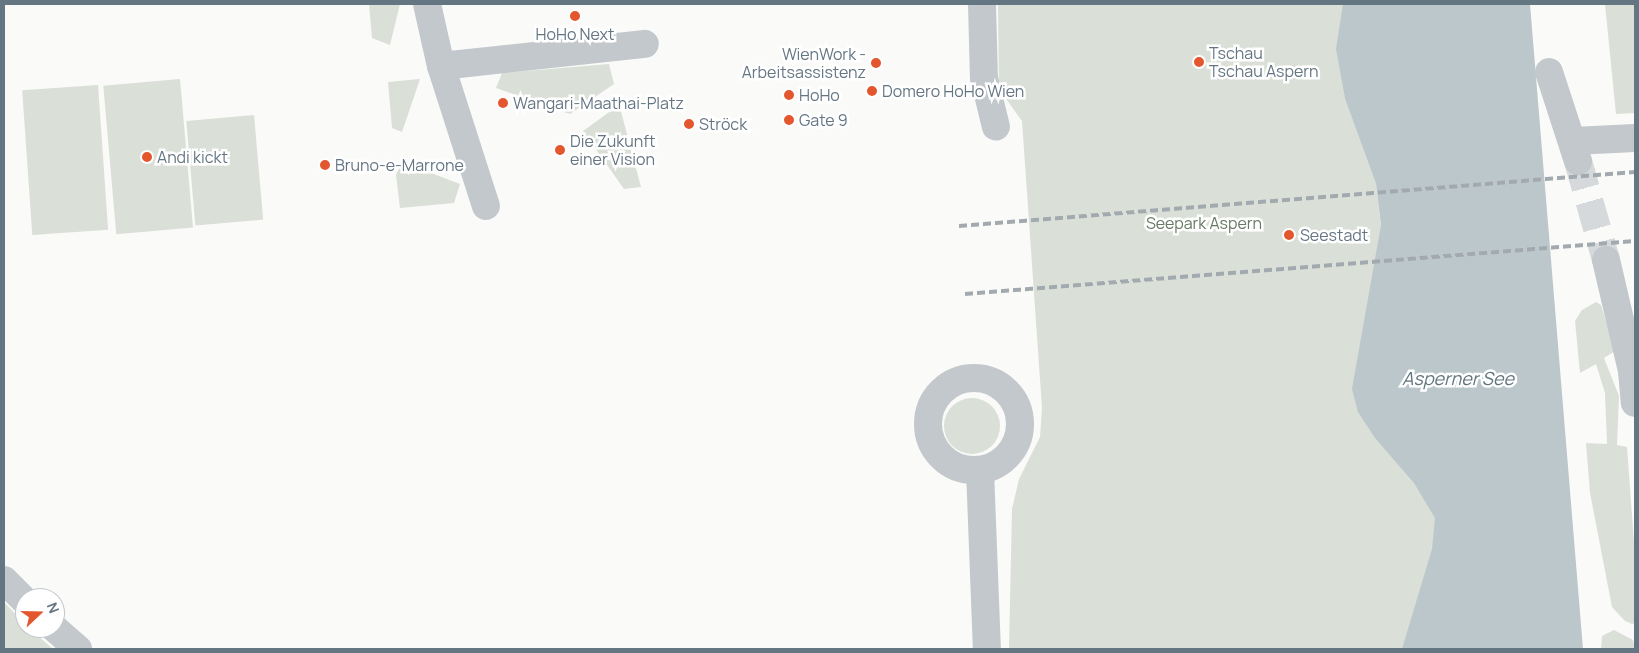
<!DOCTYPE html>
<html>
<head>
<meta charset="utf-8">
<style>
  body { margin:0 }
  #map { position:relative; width:1639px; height:653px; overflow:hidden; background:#fafaf8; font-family:Manrope,sans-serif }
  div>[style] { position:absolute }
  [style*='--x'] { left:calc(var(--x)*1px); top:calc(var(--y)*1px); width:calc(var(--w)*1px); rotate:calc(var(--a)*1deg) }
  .green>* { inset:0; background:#dadfd7; transform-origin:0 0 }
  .round { border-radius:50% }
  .water>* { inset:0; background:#bbc7cb }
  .minor-tunnel>* { height:28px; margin-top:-14px; transform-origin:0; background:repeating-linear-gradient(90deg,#d5d9db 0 28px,transparent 0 42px) }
  .minor>* { height:28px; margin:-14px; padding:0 14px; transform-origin:14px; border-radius:14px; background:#c3c8cc }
  .minor>.ring { margin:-14px; padding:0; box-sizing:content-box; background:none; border:28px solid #c3c8cc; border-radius:50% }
  .rail>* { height:4px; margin-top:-2px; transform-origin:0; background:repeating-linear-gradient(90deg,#a2aab0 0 8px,transparent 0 12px) }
  .dots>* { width:14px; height:14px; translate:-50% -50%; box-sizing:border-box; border:2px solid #fff; border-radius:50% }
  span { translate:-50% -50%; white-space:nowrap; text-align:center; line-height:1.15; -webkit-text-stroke:5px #fff; paint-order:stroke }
  .poi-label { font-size:16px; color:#657683 }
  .left { translate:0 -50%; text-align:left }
  .right { translate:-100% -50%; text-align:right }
  .park-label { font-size:16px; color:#687a64 }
  .water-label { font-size:18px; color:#60757c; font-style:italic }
  .frame { position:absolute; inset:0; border:5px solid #657683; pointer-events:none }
  .north { position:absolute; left:15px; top:588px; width:50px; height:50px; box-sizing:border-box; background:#fff; border:1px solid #c1c8cd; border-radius:50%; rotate:69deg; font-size:14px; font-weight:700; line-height:20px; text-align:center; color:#657683 }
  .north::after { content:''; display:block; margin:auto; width:18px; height:22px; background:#e4572e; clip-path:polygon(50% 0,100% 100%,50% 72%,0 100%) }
</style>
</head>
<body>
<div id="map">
  <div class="green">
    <div style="clip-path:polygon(369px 4px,400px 4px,390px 45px,372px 38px)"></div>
    <div style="clip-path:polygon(998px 4px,1371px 4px,1337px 52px,1345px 99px,1376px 184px,1381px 226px,1448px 511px,1417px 649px,1009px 649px,1012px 509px,1019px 479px,1040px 437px,1042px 408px,1022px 121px,999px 89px)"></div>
    <div style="clip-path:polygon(1605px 4px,1635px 4px,1635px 113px,1616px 114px)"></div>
    <div style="clip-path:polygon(609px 64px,614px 84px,570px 114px,496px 88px,502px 73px)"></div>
    <div style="left:180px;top:79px;width:149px;height:77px;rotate:85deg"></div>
    <div style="clip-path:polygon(420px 79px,402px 132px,392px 128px,388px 82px)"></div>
    <div style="left:98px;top:85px;width:145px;height:76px;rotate:86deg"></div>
    <div style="clip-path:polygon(619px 105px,619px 104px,641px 187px,624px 189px,583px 131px)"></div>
    <div style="left:254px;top:115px;width:105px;height:68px;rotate:85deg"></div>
    <div style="clip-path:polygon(402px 162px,460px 184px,454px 203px,400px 208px,396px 175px)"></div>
    <div style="clip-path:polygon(1596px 302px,1601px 305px,1615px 351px,1604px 358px,1619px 396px,1617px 445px,1627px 447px,1635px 556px,1635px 623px,1632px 624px,1625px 621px,1612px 607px,1590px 493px,1586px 443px,1607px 444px,1605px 393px,1596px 364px,1580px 373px,1575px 321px,1582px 310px)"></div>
    <div class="round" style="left:944px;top:398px;width:56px;height:56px"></div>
    <div style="clip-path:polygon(4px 602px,25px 624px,25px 628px,29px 628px,53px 649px,4px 649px)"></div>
    <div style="clip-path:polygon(1614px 630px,1633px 640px,1635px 649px,1601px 649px,1602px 636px)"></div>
  </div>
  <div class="water">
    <div style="clip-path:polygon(1343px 4px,1530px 4px,1583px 649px,1402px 649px,1432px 549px,1435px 518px,1414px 483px,1375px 438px,1358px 412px,1352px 389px,1381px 225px,1376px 184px,1345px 99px,1336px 49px)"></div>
  </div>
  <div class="minor-tunnel">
    <div style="--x:1578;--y:161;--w:103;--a:74.2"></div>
  </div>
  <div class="minor">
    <div style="--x:427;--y:4;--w:64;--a:77.3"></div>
    <div style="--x:441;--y:66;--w:147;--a:72.2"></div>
    <div style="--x:982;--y:4;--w:74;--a:88.5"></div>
    <div style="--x:984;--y:78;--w:50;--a:76.2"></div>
    <div style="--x:441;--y:66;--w:205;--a:-6.2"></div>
    <div style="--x:1549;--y:72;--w:94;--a:72"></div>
    <div style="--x:1573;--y:141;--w:62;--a:-2.8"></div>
    <div style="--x:1606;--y:260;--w:114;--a:76.8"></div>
    <div style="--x:1632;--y:371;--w:32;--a:85"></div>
    <div class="ring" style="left:928px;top:378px;width:64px;height:64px"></div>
    <div style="--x:980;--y:470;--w:179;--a:87.8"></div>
    <div style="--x:4;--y:580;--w:30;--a:45"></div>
    <div style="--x:54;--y:628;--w:32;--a:41"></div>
  </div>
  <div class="rail">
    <div style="--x:959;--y:226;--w:678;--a:-4.57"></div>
    <div style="--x:965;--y:294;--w:672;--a:-4.52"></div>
  </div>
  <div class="dots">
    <div style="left:575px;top:16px;background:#e4572e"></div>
    <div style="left:1199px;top:62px;background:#e4572e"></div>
    <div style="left:876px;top:63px;background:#e4572e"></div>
    <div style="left:872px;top:91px;background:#e4572e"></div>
    <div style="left:789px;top:95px;background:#e4572e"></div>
    <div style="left:503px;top:103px;background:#e4572e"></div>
    <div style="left:789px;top:120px;background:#e4572e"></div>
    <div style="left:689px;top:124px;background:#e4572e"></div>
    <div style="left:560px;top:150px;background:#e4572e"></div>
    <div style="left:147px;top:157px;background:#e4572e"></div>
    <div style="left:325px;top:165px;background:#e4572e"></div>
    <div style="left:1289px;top:235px;background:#e4572e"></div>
  </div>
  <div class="poi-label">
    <span style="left:575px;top:34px">HoHo Next</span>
    <span class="left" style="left:1209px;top:62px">Tschau<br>Tschau Aspern</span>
    <span class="right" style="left:866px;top:63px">WienWork -<br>Arbeitsassistenz</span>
    <span class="left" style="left:882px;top:91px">Domero HoHo Wien</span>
    <span class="left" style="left:799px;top:95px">HoHo</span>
    <span class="left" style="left:513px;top:103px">Wangari-Maathai-Platz</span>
    <span class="left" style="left:799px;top:120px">Gate 9</span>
    <span class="left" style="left:699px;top:124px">Ströck</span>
    <span class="left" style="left:570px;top:150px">Die Zukunft<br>einer Vision</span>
    <span class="left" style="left:157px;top:157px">Andi kickt</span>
    <span class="left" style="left:335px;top:165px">Bruno-e-Marrone</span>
    <span class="left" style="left:1300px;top:235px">Seestadt</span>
  </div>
  <div class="park-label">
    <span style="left:1204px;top:223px">Seepark Aspern</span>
  </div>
  <div class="water-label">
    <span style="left:1458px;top:378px">Asperner See</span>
  </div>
  <div class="frame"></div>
  <div class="north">N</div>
</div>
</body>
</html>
